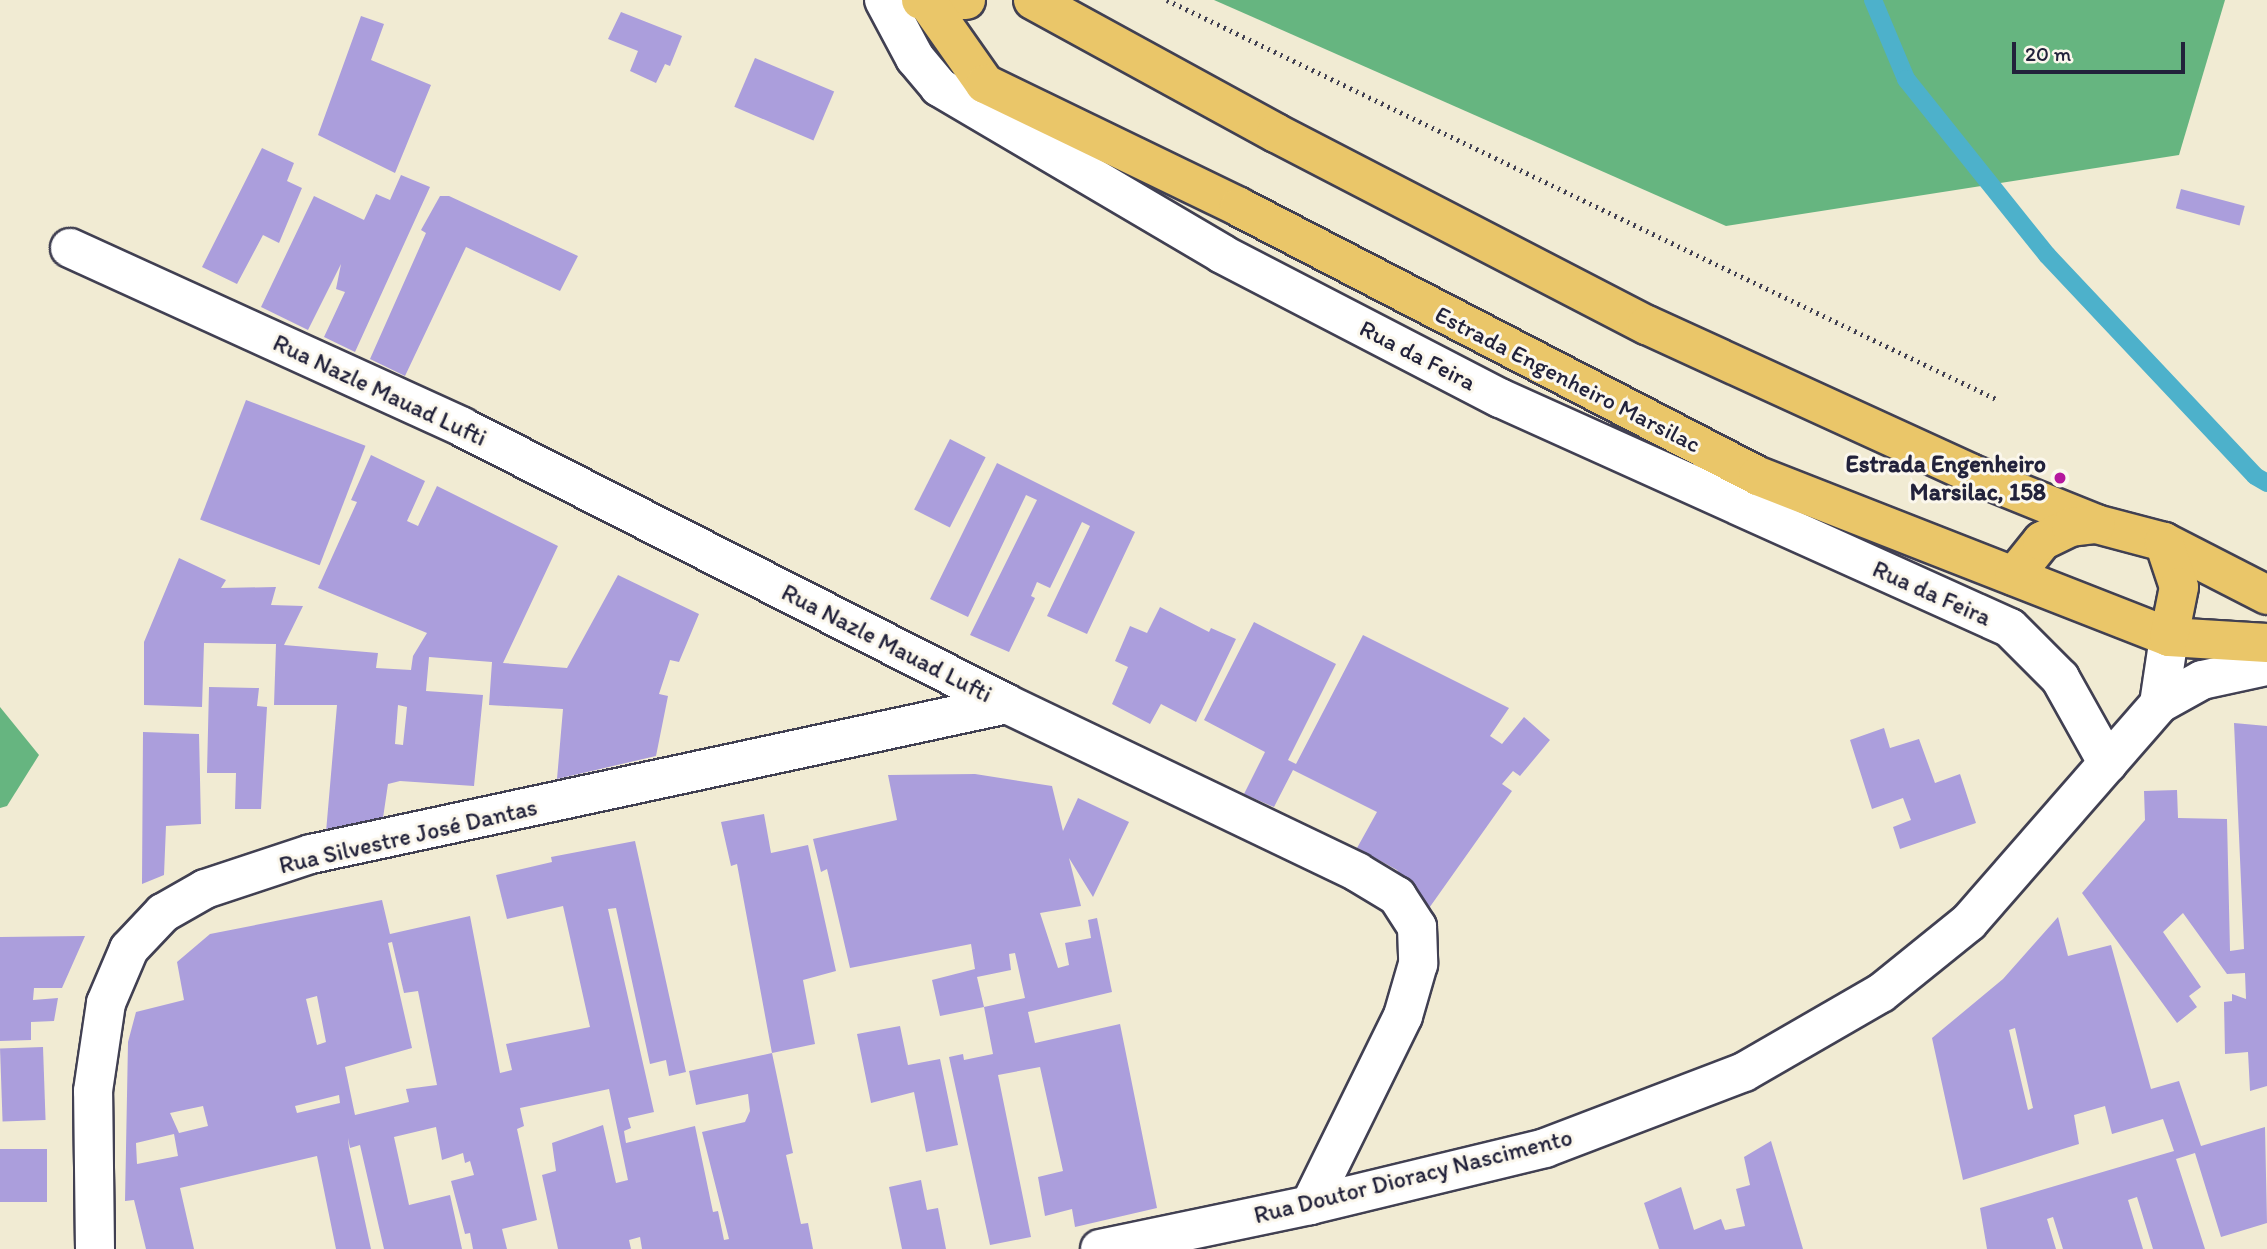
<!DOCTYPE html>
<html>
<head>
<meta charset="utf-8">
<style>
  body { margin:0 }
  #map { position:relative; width:2267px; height:1249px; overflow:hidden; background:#f1ebd3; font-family:Itim,sans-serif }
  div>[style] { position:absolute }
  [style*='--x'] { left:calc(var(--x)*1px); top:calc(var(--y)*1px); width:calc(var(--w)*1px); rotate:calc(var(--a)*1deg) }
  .forest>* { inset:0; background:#66b580 }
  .stream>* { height:18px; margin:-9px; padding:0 9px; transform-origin:9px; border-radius:9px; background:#4db1cb }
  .building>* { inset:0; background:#ab9edc; transform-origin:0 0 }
  .path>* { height:4.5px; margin-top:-2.25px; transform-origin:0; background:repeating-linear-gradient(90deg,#414052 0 2px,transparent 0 7px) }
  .roads { filter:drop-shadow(2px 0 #414052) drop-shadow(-2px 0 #414052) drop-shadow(0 2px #414052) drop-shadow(0 -2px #414052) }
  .minor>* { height:38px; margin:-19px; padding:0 19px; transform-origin:19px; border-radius:19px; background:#fff }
  .primary>* { height:38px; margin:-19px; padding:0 19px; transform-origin:19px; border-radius:19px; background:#eac669 }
  .dots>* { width:19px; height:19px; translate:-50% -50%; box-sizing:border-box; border:4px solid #fbf7ec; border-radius:50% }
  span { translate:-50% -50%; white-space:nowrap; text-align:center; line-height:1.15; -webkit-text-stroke:6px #fbf7ec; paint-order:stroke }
  .street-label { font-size:24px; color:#22223b }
  .poi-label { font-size:24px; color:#22223b; font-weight:700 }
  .right { translate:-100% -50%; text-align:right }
  .scale { position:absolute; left:2012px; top:42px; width:173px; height:32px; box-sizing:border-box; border:4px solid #22223b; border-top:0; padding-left:9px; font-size:21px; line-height:24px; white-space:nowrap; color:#22223b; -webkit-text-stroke:5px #fbf7ec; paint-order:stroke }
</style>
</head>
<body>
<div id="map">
  <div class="forest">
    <div style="clip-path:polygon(1214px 0,2225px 0,2179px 155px,1726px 226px)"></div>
    <div style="clip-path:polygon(0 707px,39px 755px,7px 806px,0 808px)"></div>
  </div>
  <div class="stream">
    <div style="--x:1873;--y:0;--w:86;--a:67.3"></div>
    <div style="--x:1906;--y:79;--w:226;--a:51.3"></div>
    <div style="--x:2047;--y:255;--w:303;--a:46.7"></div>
    <div style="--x:2255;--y:476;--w:14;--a:30"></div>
  </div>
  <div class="building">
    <div style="clip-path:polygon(621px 12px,682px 36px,670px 66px,665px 64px,656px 83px,630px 71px,638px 51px,608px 39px)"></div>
    <div style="clip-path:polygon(361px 16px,384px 24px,371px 60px,431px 85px,395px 173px,318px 135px)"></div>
    <div style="left:755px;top:58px;width:86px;height:53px;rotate:23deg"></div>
    <div style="clip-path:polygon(262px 148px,294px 163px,287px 181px,302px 188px,279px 243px,263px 235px,237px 284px,202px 267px)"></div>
    <div style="clip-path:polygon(401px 175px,430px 187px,355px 352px,324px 337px,345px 292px,336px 289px,341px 264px,308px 330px,261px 307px,314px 196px,364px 220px,376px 194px,390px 200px)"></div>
    <div style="left:2181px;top:189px;width:66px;height:20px;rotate:15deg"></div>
    <div style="clip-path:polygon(440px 196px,449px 196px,578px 256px,560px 291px,466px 247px,405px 376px,370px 359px,426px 233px,421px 230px)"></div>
    <div style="left:246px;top:400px;width:128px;height:128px;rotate:21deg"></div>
    <div style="left:950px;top:439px;width:40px;height:79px;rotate:27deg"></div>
    <div style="clip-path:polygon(evenodd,371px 455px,425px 481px,407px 521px,418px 526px,437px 486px,558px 546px,503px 663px,567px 668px,618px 575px,699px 614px,679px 662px,670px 660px,659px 694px,668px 696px,656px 756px,557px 779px,563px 709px,489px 705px,492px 662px,429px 657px,426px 691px,483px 695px,474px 786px,400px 781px,388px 784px,383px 818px,326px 832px,337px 705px,274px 705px,276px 644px,204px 643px,202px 707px,144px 705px,144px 642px,179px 558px,226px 580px,221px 588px,276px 587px,271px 605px,303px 606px,284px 645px,378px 653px,376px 668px,411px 670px,413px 656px,427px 633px,318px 588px,357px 502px,351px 500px,371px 455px,398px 705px,407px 707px,403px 745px,395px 744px,398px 705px)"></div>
    <div style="clip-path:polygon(997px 463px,1135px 532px,1087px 634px,1047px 616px,1090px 526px,1082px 522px,1050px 588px,1037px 582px,1031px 596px,1035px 598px,1009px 652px,970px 635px,1037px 500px,1026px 495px,968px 617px,930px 599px)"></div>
    <div style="clip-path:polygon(1160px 607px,1209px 632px,1211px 628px,1236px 639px,1196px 722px,1161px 704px,1150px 724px,1112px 704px,1128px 667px,1115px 661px,1130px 626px,1147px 633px)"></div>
    <div style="clip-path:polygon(1254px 622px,1336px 664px,1288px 760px,1296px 764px,1363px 635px,1509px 708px,1490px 736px,1502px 744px,1524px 717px,1550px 740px,1520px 776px,1513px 771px,1502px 784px,1512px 791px,1427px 911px,1397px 870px,1357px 848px,1377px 812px,1293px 770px,1274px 807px,1244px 794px,1265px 752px,1204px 720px)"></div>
    <div style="clip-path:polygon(209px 687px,259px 688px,257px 706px,267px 707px,261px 809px,235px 809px,236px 773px,207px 773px)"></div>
    <div style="clip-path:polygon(2234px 723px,2267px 726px,2267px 1086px,2250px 1091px,2248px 1052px,2225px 1054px,2224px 1002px,2232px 1001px,2232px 994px,2246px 999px,2245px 973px,2227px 974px,2183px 913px,2163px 932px,2201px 987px,2189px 996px,2197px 1007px,2177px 1023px,2082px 893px,2145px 820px,2144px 791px,2177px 790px,2178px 818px,2227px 819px,2230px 951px,2244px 949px)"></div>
    <div style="clip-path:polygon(1884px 728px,1890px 748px,1919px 739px,1935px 783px,1960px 774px,1976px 823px,1900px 849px,1893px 827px,1911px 820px,1903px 798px,1872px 809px,1850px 740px)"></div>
    <div style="clip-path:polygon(143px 732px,199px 734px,201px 824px,166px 826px,164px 875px,142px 884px)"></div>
    <div style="clip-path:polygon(975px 774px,1052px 786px,1063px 831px,1078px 798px,1129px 822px,1093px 897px,1069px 858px,1081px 906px,1040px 913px,1058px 968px,1069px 965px,1065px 943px,1091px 938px,1088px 920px,1097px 918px,1112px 992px,1028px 1012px,1035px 1043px,1120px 1024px,1157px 1208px,1075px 1227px,1072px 1209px,1045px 1216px,1038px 1177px,1063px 1171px,1040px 1067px,998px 1075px,1031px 1237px,990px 1245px,949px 1057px,963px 1054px,964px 1060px,993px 1054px,984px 1007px,1025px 998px,1015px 953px,1009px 954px,1011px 970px,977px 977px,984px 1007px,940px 1016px,932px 980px,975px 969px,971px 944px,850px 968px,827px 869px,821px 872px,813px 839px,897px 820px,888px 775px)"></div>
    <div style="clip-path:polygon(764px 814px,771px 853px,808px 845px,836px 971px,803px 980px,815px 1044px,772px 1053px,737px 864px,731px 866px,721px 822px)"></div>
    <div style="clip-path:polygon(evenodd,635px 841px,686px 1072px,669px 1076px,666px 1060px,650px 1064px,616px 908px,608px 909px,654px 1112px,628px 1118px,631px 1128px,624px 1131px,626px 1143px,695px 1126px,713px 1212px,718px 1211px,724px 1240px,729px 1239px,702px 1132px,745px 1122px,750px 1111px,748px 1094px,696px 1105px,689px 1071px,772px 1053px,793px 1153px,786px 1155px,801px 1224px,808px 1223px,813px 1249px,642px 1249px,640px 1237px,629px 1240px,631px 1249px,558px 1249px,542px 1175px,556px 1171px,552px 1143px,603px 1125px,616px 1183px,628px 1180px,609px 1089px,520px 1108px,524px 1126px,517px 1129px,537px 1220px,502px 1229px,507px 1249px,473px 1249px,470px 1233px,465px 1234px,451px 1181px,474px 1175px,470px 1161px,465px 1163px,463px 1153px,442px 1160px,436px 1127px,394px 1137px,409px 1205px,450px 1195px,462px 1249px,384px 1249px,360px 1145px,350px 1148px,348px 1138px,349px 1148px,371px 1249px,336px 1249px,317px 1156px,180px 1188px,194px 1249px,146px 1249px,134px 1200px,125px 1201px,128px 1042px,136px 1012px,184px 1000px,177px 962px,210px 934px,382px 900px,390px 934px,470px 916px,500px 1073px,512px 1070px,506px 1044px,590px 1027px,563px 906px,507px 919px,496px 875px,552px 862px,551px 857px,635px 841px,392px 942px,404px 993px,418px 991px,437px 1085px,406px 1089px,409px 1102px,355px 1115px,345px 1067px,412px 1048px,388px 943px,392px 942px,635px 841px,317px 996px,326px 1042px,317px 1045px,306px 999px,317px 996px,635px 841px,339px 1095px,340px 1103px,297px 1113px,295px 1106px,339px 1095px,635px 841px,203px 1106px,208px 1126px,179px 1133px,170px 1113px,203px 1106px,635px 841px,174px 1134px,178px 1156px,137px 1164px,136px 1143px,174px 1134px)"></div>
    <div style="clip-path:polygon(evenodd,2058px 917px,2068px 956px,2111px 945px,2151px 1089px,2179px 1081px,2201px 1146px,2265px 1127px,2267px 1223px,2221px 1237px,2195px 1153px,2176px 1159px,2205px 1249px,2153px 1249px,2137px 1197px,2128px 1200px,2143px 1249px,2063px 1249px,2053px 1217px,2047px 1219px,2056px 1249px,1987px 1249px,1980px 1208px,2174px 1151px,2163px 1119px,2112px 1134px,2105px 1106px,2074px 1115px,2079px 1144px,1963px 1180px,1932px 1038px,2003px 979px,2058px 917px,2015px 1028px,2033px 1108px,2028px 1110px,2009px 1030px,2015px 1028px)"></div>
    <div style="clip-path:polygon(85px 936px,62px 988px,34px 988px,33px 1000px,58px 998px,54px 1021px,31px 1022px,31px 1040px,0 1041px,0 937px)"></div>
    <div style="clip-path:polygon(900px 1026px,908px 1065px,940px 1059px,958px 1145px,926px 1152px,914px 1092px,871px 1103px,857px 1034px)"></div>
    <div style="left:43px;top:1047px;width:73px;height:43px;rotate:88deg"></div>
    <div style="clip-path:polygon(1771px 1141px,1803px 1249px,1659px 1249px,1644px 1203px,1681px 1187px,1694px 1230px,1721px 1219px,1725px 1230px,1745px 1226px,1736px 1189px,1750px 1185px,1744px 1157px)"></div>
    <div style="left:0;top:1149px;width:47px;height:53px"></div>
    <div style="clip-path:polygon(921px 1180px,927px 1210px,938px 1208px,946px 1249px,902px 1249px,889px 1187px)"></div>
  </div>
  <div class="path">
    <div style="--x:1167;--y:0;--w:922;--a:25.7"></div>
  </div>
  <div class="roads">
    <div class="minor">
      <div style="--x:884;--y:0;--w:66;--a:61.9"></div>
      <div style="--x:915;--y:58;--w:38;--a:50"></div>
      <div style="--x:939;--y:87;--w:329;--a:30.5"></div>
      <div style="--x:1222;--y:254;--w:313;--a:27.4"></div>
      <div style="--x:1500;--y:398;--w:559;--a:24.27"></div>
      <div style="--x:2010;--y:628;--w:71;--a:45"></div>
      <div style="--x:2060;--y:678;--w:98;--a:60.8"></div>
      <div style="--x:70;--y:248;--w:431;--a:24.5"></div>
      <div style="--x:462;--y:427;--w:611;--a:26.94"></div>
      <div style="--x:1007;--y:704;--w:388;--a:25.6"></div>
      <div style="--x:1357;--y:872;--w:47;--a:31"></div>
      <div style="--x:1397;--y:896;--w:37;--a:57"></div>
      <div style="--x:1417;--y:927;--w:37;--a:88"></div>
      <div style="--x:1418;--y:964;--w:54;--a:106.1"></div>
      <div style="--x:1403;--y:1016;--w:211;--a:116.2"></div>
      <div style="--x:2159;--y:704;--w:68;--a:-81.5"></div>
      <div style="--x:95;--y:1249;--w:158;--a:-90.7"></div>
      <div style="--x:93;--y:1091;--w:89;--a:-81.6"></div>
      <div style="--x:106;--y:1003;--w:59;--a:-66.9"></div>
      <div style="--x:129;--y:949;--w:50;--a:-46.6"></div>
      <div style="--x:163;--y:913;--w:48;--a:-29.7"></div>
      <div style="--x:205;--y:889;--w:112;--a:-18.3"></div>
      <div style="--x:311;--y:854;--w:712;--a:-12.16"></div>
      <div style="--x:1100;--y:1249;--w:215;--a:-11.8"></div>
      <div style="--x:1310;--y:1205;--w:242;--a:-13.6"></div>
      <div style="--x:1545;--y:1148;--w:213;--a:-20.9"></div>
      <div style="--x:1744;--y:1072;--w:158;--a:-30"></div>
      <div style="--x:1881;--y:993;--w:113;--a:-38.9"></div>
      <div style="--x:1969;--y:922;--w:289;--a:-48.9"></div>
      <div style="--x:2159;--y:704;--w:49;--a:-29.2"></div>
      <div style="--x:2202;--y:680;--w:66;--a:-12.2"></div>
    </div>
    <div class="primary">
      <div style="--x:921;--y:0;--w:45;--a:0"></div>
      <div style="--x:1033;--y:0;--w:277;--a:28.7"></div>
      <div style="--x:1276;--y:133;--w:418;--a:27.4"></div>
      <div style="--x:1647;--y:325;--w:355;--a:24.6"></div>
      <div style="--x:1970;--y:473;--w:136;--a:22"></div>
      <div style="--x:2096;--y:524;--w:70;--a:14.8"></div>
      <div style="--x:2164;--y:542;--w:116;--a:27.2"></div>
      <div style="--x:928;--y:3;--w:99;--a:54.9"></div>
      <div style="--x:985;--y:84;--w:282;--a:25.8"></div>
      <div style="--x:1239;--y:207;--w:585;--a:27.4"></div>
      <div style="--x:1758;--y:476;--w:441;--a:21.4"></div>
      <div style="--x:2169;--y:637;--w:98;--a:3.5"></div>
      <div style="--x:2164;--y:542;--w:47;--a:71.6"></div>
      <div style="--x:2179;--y:587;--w:51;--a:101.3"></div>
      <div style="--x:2014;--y:576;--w:45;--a:-51.3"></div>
      <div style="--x:2042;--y:541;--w:32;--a:-26"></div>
      <div style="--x:2071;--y:527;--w:25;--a:-7"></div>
    </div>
  </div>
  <div class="dots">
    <div style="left:2060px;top:478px;background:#b5179e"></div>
  </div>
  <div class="street-label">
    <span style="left:1418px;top:355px;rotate:27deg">Rua da Feira</span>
    <span style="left:1568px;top:379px;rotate:27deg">Estrada Engenheiro Marsilac</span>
    <span style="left:380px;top:390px;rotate:25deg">Rua Nazle Mauad Lufti</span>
    <span style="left:1932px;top:593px;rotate:24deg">Rua da Feira</span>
    <span style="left:887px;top:643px;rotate:27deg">Rua Nazle Mauad Lufti</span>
    <span style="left:408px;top:836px;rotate:-13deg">Rua Silvestre José Dantas</span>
    <span style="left:1413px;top:1176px;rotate:-14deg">Rua Doutor Dioracy Nascimento</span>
  </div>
  <div class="poi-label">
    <span class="right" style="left:2046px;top:478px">Estrada Engenheiro<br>Marsilac, 158</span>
  </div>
  <div class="scale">20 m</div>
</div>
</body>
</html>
